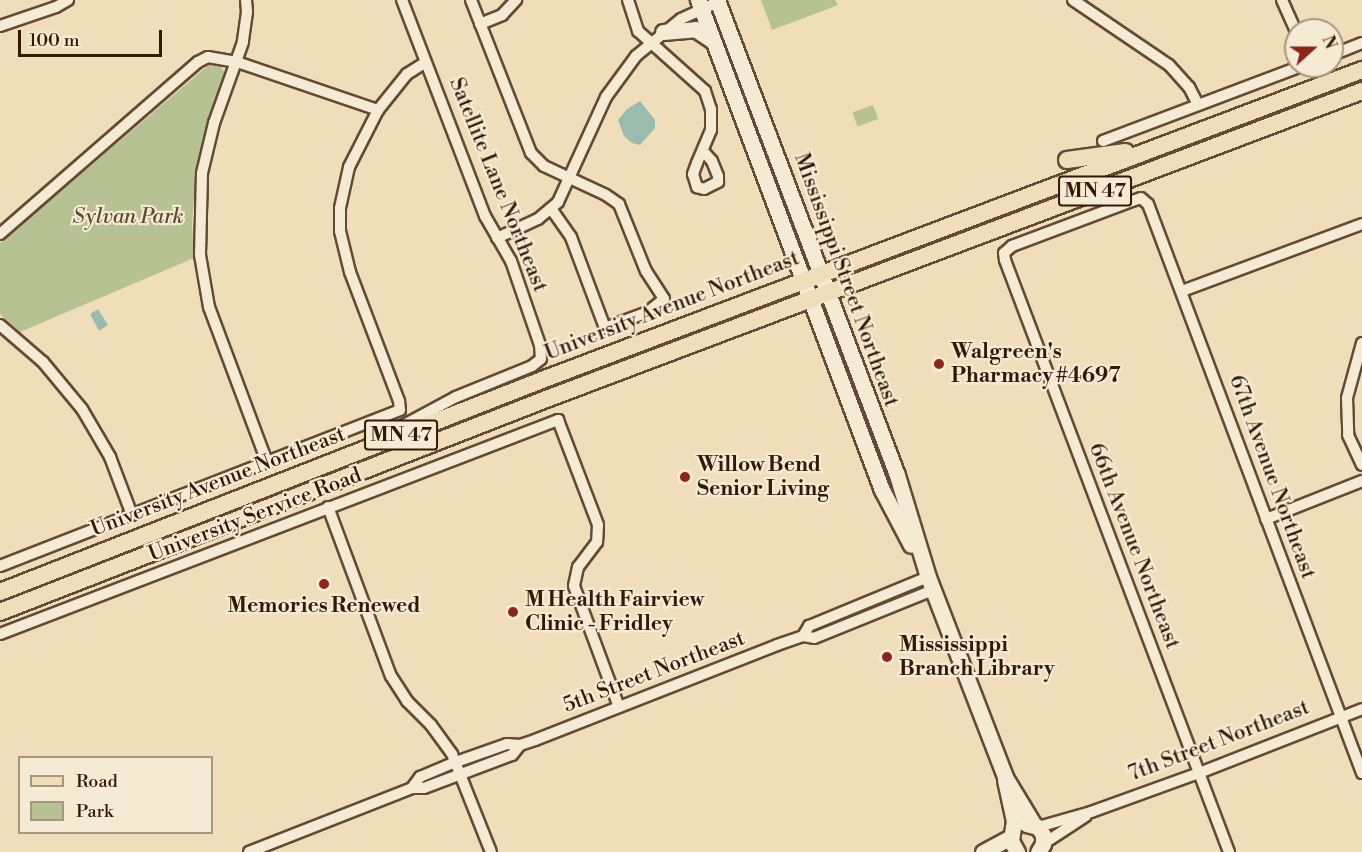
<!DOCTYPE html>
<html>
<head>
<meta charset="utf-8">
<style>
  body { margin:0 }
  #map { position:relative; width:1362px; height:852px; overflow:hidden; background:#f0debb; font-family:"Libre Bodoni",serif }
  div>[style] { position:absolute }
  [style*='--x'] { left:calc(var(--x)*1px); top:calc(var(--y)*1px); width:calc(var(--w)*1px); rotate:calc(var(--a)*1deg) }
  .green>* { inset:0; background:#b7c292; transform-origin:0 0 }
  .water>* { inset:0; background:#9abcaf }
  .roads { filter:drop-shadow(2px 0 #644a34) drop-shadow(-2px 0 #644a34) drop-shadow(0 2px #644a34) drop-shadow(0 -2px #644a34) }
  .street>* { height:10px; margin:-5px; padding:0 5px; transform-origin:5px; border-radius:5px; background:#f5ead3 }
  .secondary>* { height:15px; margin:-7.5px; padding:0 7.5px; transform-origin:7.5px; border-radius:7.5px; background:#f5ead3 }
  .primary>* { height:16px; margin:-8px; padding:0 8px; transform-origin:8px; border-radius:8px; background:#f0debb }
  .dots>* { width:16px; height:16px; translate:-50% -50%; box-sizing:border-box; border:3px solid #f5ead3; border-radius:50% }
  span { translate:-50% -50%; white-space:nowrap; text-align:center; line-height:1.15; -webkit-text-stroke:4.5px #f5ead3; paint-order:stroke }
  .shield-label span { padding:2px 4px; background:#f5ead3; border:2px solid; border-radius:4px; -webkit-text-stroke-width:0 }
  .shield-label { font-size:20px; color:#351807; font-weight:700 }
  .street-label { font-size:21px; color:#351807 }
  .park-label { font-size:21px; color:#5c4b31; font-style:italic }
  .poi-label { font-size:21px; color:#351807; font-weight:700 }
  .left { translate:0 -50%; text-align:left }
  .legend { position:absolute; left:18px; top:756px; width:195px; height:78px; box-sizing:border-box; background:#f5ead3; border:2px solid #a89681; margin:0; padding:8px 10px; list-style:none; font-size:18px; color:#351807 }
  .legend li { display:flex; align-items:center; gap:12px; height:30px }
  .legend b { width:30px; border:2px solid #a89681 }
  .north { position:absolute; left:1284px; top:18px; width:60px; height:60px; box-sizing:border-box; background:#f5ead3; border:2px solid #a89681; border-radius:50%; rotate:69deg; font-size:16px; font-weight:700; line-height:24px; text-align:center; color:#351807 }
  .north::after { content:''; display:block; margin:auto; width:21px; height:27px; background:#8f2418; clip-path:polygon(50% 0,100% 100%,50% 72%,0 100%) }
  .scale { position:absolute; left:18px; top:30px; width:144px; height:27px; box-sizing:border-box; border:3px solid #351807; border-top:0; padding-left:8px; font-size:18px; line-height:21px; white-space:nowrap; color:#351807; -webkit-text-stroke:4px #f5ead3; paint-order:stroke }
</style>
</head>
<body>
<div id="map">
  <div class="green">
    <div style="clip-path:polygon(761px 0,835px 0,838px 5px,772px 30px)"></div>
    <div style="clip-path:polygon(211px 63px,221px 67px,225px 73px,207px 122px,196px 172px,192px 225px,194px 258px,20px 332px,0 314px,0 243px)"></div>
    <div style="left:873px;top:105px;width:15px;height:22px;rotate:70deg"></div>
  </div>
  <div class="water">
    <div style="clip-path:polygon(640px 101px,655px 120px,655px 128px,640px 145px,632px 143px,624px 136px,618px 120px,627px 109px)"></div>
    <div style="clip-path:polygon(98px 309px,108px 325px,99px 331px,90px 314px)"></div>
  </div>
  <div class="roads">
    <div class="street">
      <div style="--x:246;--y:0;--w:12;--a:85"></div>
      <div style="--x:247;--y:12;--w:30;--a:98"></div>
      <div style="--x:243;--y:42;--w:86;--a:109.7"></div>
      <div style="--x:214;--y:123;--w:51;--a:103.5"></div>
      <div style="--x:202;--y:173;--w:82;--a:91.4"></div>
      <div style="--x:200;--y:255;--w:53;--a:80.2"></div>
      <div style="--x:209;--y:307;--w:165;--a:69.5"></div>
      <div style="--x:471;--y:0;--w:164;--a:68.6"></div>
      <div style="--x:531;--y:153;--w:18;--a:45"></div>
      <div style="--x:544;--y:166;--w:68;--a:25.1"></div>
      <div style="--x:606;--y:195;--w:16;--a:35"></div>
      <div style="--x:619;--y:204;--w:72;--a:68.1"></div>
      <div style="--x:646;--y:271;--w:33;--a:57"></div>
      <div style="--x:664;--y:299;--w:21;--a:141"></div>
      <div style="--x:648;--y:312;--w:46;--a:159.6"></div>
      <div style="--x:605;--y:328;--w:97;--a:-110.5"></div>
      <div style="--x:571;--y:237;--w:35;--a:-125"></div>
      <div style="--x:628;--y:0;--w:33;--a:72"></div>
      <div style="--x:638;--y:31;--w:90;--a:41.8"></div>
      <div style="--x:705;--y:91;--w:19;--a:72"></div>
      <div style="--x:711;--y:109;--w:21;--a:90"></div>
      <div style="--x:711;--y:130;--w:36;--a:113"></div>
      <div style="--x:697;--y:163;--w:12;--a:110"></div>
      <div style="--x:693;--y:174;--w:14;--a:73"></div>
      <div style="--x:697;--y:187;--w:7;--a:16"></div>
      <div style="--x:704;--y:189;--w:16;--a:-27"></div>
      <div style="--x:718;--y:182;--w:6;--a:-90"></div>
      <div style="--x:718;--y:176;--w:16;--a:-112"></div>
      <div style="--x:712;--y:161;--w:13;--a:-132"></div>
      <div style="--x:1073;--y:0;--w:116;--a:34.1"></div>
      <div style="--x:1169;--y:65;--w:30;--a:48"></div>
      <div style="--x:1189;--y:87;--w:20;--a:63"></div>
      <div style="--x:1282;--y:0;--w:34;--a:66"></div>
      <div style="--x:480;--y:24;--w:24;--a:-22"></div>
      <div style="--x:502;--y:15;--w:21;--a:-47"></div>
      <div style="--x:0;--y:26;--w:59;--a:-18.7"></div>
      <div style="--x:56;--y:7;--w:14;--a:-30"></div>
      <div style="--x:1332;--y:55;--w:32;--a:-22"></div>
      <div style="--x:1103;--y:141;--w:213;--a:-20.7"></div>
      <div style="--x:0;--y:234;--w:262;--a:-41"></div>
      <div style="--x:198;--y:62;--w:11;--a:-27"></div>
      <div style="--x:208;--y:57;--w:29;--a:10"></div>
      <div style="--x:237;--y:62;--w:149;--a:18.8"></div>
      <div style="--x:497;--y:238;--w:45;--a:-24.9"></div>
      <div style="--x:538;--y:219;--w:26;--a:-40"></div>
      <div style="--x:558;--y:202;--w:115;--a:-65.4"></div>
      <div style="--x:606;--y:97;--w:51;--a:-53.8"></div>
      <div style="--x:636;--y:56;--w:58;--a:-39.4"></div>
      <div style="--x:681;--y:19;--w:41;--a:-24.7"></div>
      <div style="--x:1182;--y:291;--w:192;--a:-20.4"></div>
      <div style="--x:0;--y:325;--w:57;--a:40.7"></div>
      <div style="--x:43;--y:362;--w:61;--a:50.3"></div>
      <div style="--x:82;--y:409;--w:56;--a:59.7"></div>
      <div style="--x:110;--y:457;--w:62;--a:69.2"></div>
      <div style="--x:1362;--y:343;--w:57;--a:105.3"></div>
      <div style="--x:1347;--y:398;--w:37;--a:88"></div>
      <div style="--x:1348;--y:435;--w:33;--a:65"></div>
      <div style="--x:391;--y:432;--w:74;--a:-28.3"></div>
      <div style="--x:456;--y:397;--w:82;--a:-22.2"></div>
      <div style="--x:532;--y:366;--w:11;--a:-38"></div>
      <div style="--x:541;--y:359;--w:14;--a:-94"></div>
      <div style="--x:540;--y:345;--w:89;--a:-109"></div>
      <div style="--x:511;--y:261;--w:52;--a:-120"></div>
      <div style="--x:485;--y:216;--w:231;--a:-111"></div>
      <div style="--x:328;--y:507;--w:180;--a:69.6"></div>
      <div style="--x:391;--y:676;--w:30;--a:57"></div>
      <div style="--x:407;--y:701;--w:34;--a:45"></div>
      <div style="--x:431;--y:725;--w:36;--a:54"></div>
      <div style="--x:452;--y:754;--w:105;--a:68.3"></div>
      <div style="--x:1266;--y:519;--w:103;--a:-21.6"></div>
      <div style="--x:0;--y:566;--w:429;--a:-21.3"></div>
      <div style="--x:400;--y:410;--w:9;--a:-96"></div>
      <div style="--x:399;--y:401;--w:138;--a:-110.8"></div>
      <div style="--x:350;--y:272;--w:42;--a:-103.7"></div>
      <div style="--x:340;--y:231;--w:23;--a:-90"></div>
      <div style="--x:340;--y:208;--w:42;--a:-77.6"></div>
      <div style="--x:349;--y:167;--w:64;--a:-63"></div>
      <div style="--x:378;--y:110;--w:46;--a:-51.1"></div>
      <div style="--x:407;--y:74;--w:22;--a:-32"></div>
      <div style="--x:0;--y:634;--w:598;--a:-20.98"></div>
      <div style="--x:558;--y:420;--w:112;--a:69.1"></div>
      <div style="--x:598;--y:525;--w:17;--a:93"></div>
      <div style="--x:597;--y:542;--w:31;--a:127"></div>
      <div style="--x:578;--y:567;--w:19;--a:102"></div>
      <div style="--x:574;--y:586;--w:129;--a:69.6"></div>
      <div style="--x:803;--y:636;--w:12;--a:-59"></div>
      <div style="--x:809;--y:626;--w:129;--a:-22.4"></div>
      <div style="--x:412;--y:788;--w:14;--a:-54"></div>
      <div style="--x:420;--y:777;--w:39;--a:-23"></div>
      <div style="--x:456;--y:762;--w:54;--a:-19.4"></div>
      <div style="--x:507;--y:744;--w:13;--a:4"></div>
      <div style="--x:520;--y:745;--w:16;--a:-18"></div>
      <div style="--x:535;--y:740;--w:260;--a:-21.4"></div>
      <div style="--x:777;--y:645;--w:28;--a:-19"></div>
      <div style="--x:803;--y:636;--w:11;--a:10"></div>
      <div style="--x:814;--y:638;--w:128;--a:-22"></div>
      <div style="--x:1038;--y:827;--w:55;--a:-15.8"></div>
      <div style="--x:1091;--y:812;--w:115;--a:-19.9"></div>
      <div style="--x:1199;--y:773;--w:175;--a:-21.4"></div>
      <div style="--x:1043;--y:844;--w:51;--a:-33.1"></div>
      <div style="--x:249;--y:852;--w:175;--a:-21.4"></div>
      <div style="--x:412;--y:788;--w:12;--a:0"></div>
      <div style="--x:424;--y:788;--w:94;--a:-20.6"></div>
      <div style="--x:512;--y:755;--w:13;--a:-51"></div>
      <div style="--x:1229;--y:852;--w:633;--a:-110.73"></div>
      <div style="--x:1005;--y:260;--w:7;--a:-98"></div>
      <div style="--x:1004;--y:253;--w:11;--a:-41"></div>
      <div style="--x:1012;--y:246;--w:128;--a:-20.6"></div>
      <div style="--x:1132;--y:201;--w:9;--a:-18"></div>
      <div style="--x:1141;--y:198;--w:9;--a:41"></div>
      <div style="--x:1148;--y:204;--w:608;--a:69.39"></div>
    </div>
    <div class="secondary">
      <div style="--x:698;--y:0;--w:523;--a:69.42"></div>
      <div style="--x:882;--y:490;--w:62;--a:62.2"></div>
      <div style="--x:717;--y:0;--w:508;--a:69.25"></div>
      <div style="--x:897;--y:475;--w:107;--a:73.1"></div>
      <div style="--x:928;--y:577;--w:214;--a:68.9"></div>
      <div style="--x:1005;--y:777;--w:56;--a:58.9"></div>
      <div style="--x:663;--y:32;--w:32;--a:-5"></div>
      <div style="--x:695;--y:29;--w:22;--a:34"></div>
      <div style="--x:1005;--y:780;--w:42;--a:77.6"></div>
      <div style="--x:1014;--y:821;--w:20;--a:99"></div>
      <div style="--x:1011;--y:841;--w:13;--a:61"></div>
      <div style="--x:1026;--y:824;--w:12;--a:14"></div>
      <div style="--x:1038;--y:827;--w:9;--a:58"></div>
      <div style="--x:1043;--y:835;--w:9;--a:90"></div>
      <div style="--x:1043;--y:844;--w:9;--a:122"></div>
      <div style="--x:983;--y:852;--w:32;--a:-28"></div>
    </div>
    <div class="primary">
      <div style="--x:1067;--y:160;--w:59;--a:-7.9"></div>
      <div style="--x:0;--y:592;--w:582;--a:-21.36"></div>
      <div style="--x:542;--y:380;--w:877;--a:-20.71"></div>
      <div style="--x:0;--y:612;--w:589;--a:-21.3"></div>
      <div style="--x:549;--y:398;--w:869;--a:-20.69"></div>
    </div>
  </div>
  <div class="dots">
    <div style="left:939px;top:364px;background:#8f2418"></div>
    <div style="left:685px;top:477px;background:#8f2418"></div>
    <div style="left:324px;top:584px;background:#8f2418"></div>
    <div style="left:513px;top:612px;background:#8f2418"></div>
    <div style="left:887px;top:657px;background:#8f2418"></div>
  </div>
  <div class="shield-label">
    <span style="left:1095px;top:191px">MN 47</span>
    <span style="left:401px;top:435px">MN 47</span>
  </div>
  <div class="street-label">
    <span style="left:498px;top:185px;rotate:68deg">Satellite Lane Northeast</span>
    <span style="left:846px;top:280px;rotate:70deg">Mississippi Street Northeast</span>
    <span style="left:672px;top:306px;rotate:-21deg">University Avenue Northeast</span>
    <span style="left:1272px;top:477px;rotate:70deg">67th Avenue Northeast</span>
    <span style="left:218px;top:482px;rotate:-21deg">University Avenue Northeast</span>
    <span style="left:255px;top:515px;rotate:-21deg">University Service Road</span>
    <span style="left:1134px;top:546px;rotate:69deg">66th Avenue Northeast</span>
    <span style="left:654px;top:672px;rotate:-21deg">5th Street Northeast</span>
    <span style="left:1219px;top:741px;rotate:-21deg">7th Street Northeast</span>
  </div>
  <div class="park-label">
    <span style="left:128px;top:217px">Sylvan Park</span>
  </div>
  <div class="poi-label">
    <span class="left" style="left:951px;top:364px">Walgreen's<br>Pharmacy #4697</span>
    <span class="left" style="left:697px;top:477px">Willow Bend<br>Senior Living</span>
    <span class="left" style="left:525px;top:612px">M Health Fairview<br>Clinic - Fridley</span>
    <span style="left:324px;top:606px">Memories Renewed</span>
    <span class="left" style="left:899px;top:657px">Mississippi<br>Branch Library</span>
  </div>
  <ul class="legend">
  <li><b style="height:8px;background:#f0debb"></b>Road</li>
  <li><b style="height:16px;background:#b7c292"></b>Park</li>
  </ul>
  <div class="north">N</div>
  <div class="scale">100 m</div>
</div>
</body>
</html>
